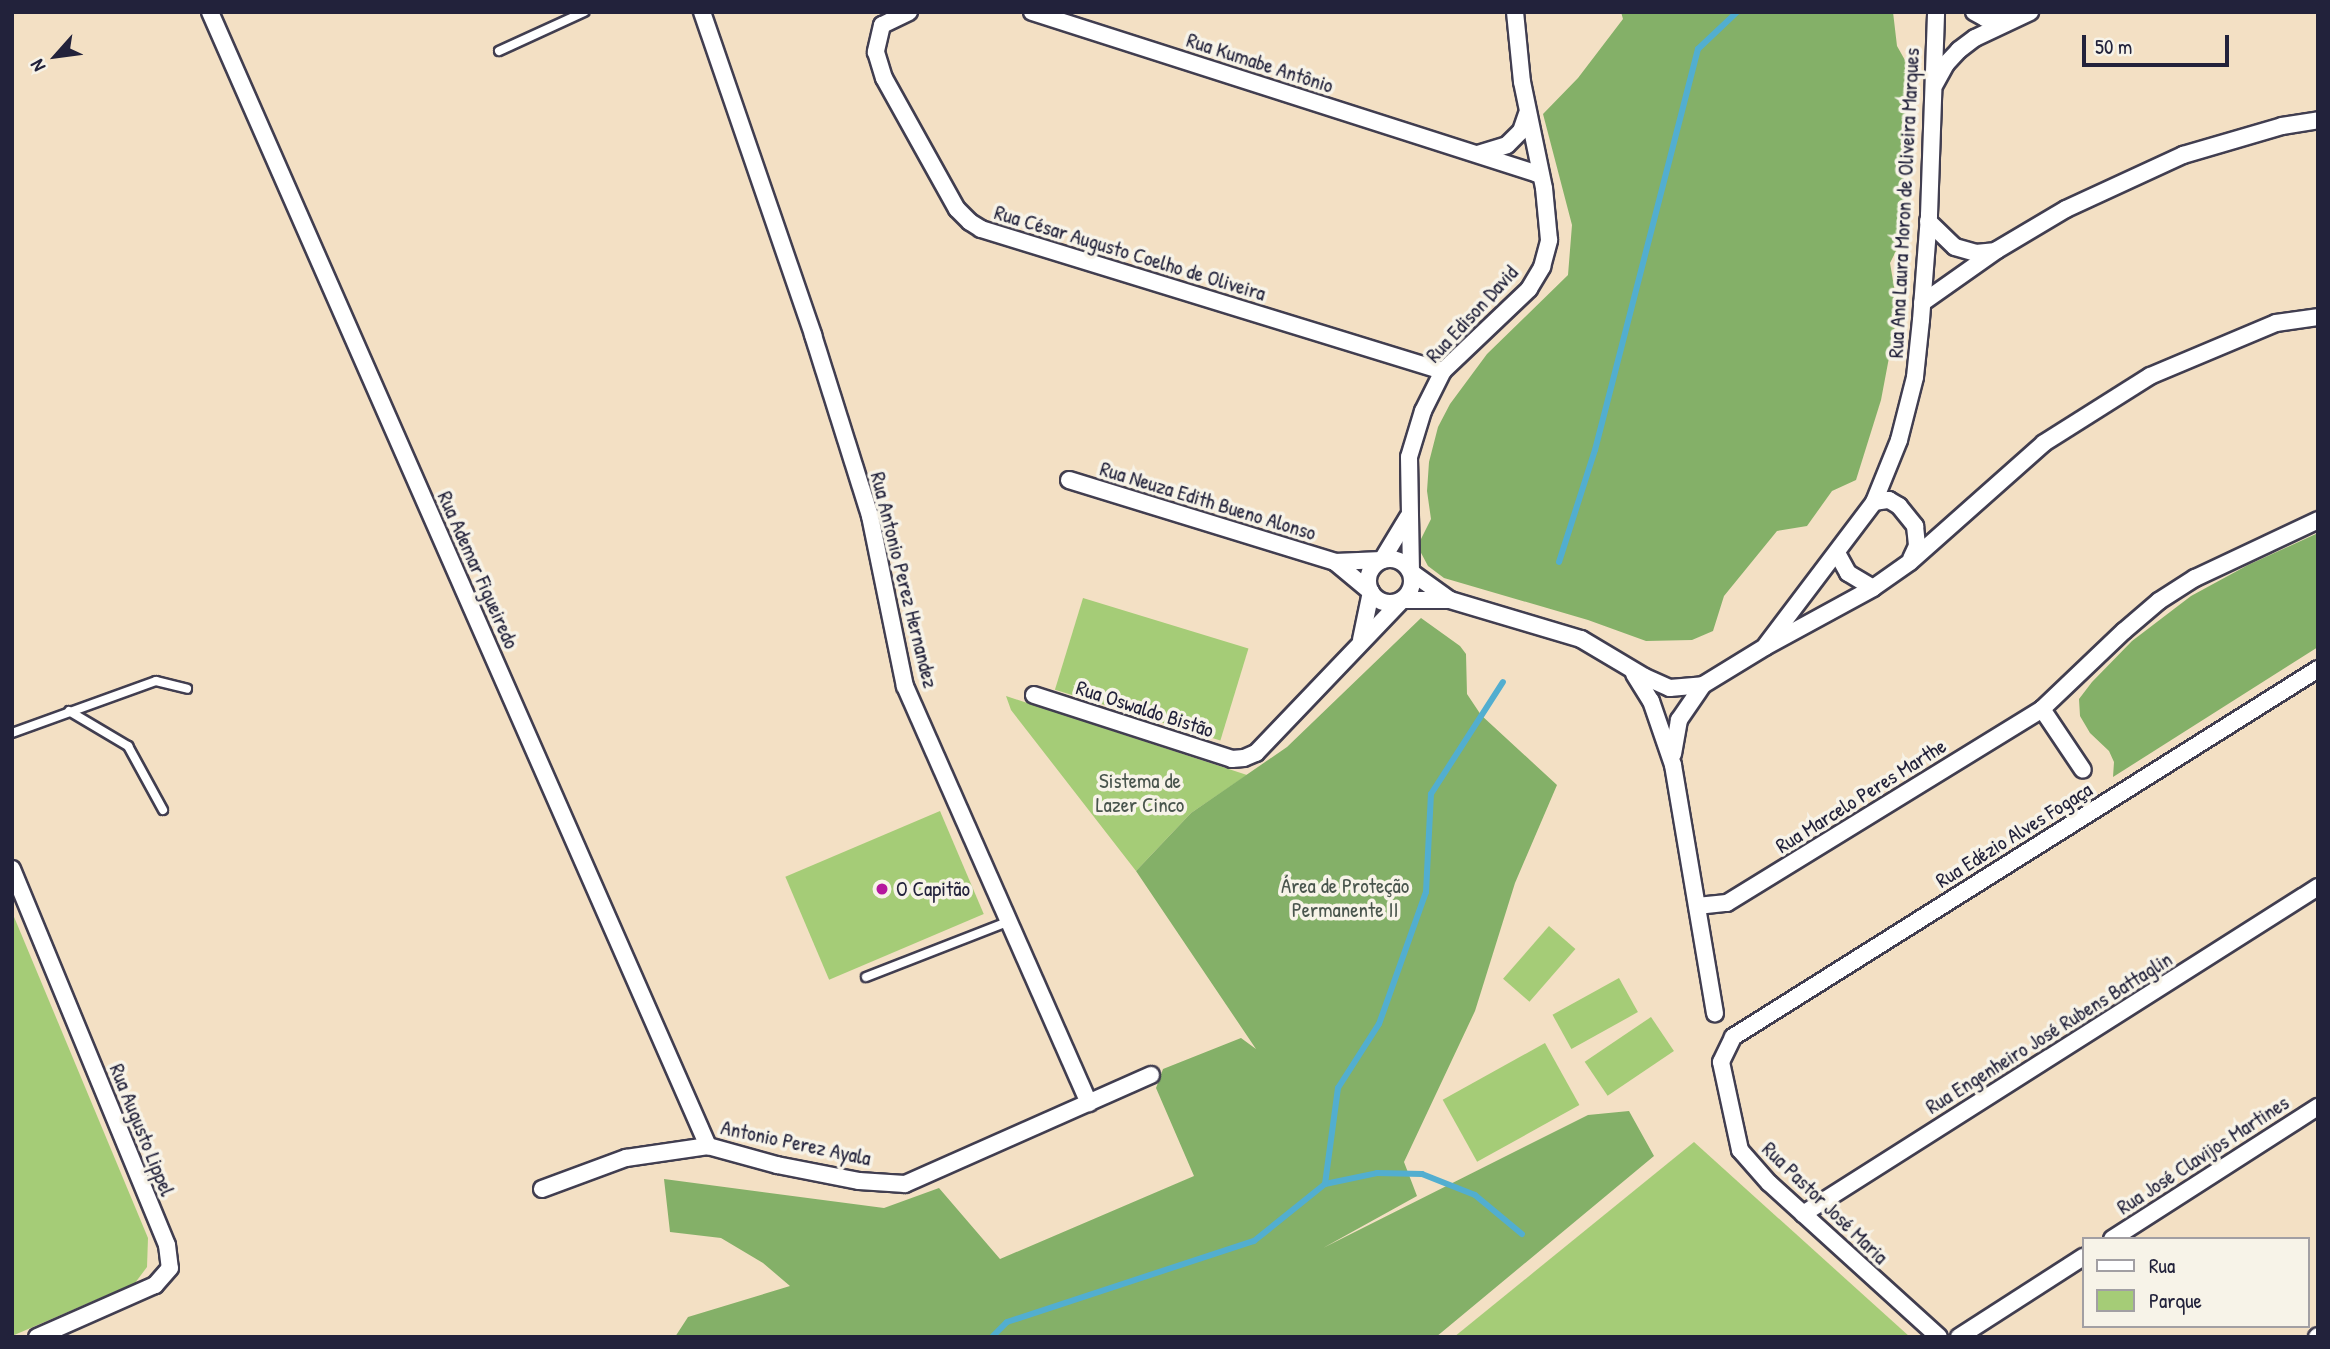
<!DOCTYPE html>
<html>
<head>
<meta charset="utf-8">
<style>
  body { margin:0 }
  #map { position:relative; width:2330px; height:1349px; overflow:hidden; background:#f3e0c4; font-family:"Patrick Hand",sans-serif }
  div>[style] { position:absolute }
  [style*='--x'] { left:calc(var(--x)*1px); top:calc(var(--y)*1px); width:calc(var(--w)*1px); rotate:calc(var(--a)*1deg) }
  .green>* { inset:0; background:#a5cc77; transform-origin:0 0 }
  .forest>* { inset:0; background:#84b068 }
  .stream>* { height:6px; margin:-3px; padding:0 3px; transform-origin:3px; border-radius:3px; background:#52aed0 }
  .roads { filter:drop-shadow(2px 0 #413e50) drop-shadow(-2px 0 #413e50) drop-shadow(0 2px #413e50) drop-shadow(0 -2px #413e50) }
  .lane>* { height:8px; margin:-4px; padding:0 4px; transform-origin:4px; border-radius:4px; background:#fff }
  .street>* { height:16px; margin:-8px; padding:0 8px; transform-origin:8px; border-radius:8px; background:#fff }
  .street>.ring { margin:-8px; padding:0; box-sizing:content-box; background:none; border:16px solid #fff; border-radius:50% }
  .dots>* { width:19px; height:19px; translate:-50% -50%; box-sizing:border-box; border:4px solid #f7f3e8; border-radius:50% }
  span { translate:-50% -50%; white-space:nowrap; text-align:center; line-height:1.15; -webkit-text-stroke:7px #f7f3e8; paint-order:stroke }
  .street-label { font-size:21px; color:#22223b }
  .park-label { font-size:21px; color:#49554d }
  .poi-label { font-size:21px; color:#22223b }
  .left { translate:0 -50%; text-align:left }
  .frame { position:absolute; inset:0; border:14px solid #22223b; pointer-events:none }
  .legend { position:absolute; left:2082px; top:1237px; width:228px; height:91px; box-sizing:border-box; background:#f7f3e8; border:2px solid #a29fa3; margin:0; padding:9px 12px; list-style:none; font-size:21px; color:#22223b }
  .legend li { display:flex; align-items:center; gap:14px; height:35px }
  .legend b { width:35px; border:2px solid #a29fa3 }
  .north { position:absolute; left:21px; top:21px; width:70px; height:70px; -webkit-text-stroke:5px #f7f3e8; paint-order:stroke; rotate:242deg; font-size:19px; font-weight:700; line-height:28px; text-align:center; color:#22223b }
  .north::after { content:''; display:block; margin:auto; width:24px; height:32px; background:#22223b; clip-path:polygon(50% 0,100% 100%,50% 72%,0 100%) }
  .scale { position:absolute; left:2082px; top:35px; width:147px; height:32px; box-sizing:border-box; border:4px solid #22223b; border-top:0; padding-left:9px; font-size:21px; line-height:24px; white-space:nowrap; color:#22223b; -webkit-text-stroke:5px #f7f3e8; paint-order:stroke }
</style>
</head>
<body>
<div id="map">
  <div class="green">
    <div style="left:1083px;top:598px;width:173px;height:96px;rotate:17deg"></div>
    <div style="clip-path:polygon(1006px 696px,1247px 775px,1191px 813px,1136px 871px,1011px 710px)"></div>
    <div style="left:940px;top:811px;width:112px;height:168px;rotate:67deg"></div>
    <div style="clip-path:polygon(12px 912px,148px 1238px,147px 1267px,135px 1283px,12px 1336px)"></div>
    <div style="left:1549px;top:926px;width:35px;height:70px;rotate:41deg"></div>
    <div style="left:1619px;top:978px;width:39px;height:76px;rotate:61deg"></div>
    <div style="left:1651px;top:1017px;width:41px;height:80px;rotate:56deg"></div>
    <div style="left:1545px;top:1043px;width:71px;height:117px;rotate:61deg"></div>
    <div style="clip-path:polygon(1694px 1142px,1910px 1337px,1454px 1337px)"></div>
  </div>
  <div class="forest">
    <div style="clip-path:polygon(1621px 12px,1893px 12px,1897px 46px,1915px 78px,1904px 169px,1904px 235px,1890px 263px,1898px 310px,1881px 400px,1856px 480px,1832px 491px,1807px 526px,1777px 531px,1724px 596px,1713px 631px,1692px 640px,1646px 641px,1588px 620px,1444px 578px,1428px 566px,1420px 551px,1420px 541px,1431px 519px,1427px 491px,1429px 462px,1438px 427px,1450px 404px,1487px 354px,1568px 275px,1572px 225px,1543px 114px,1578px 78px,1623px 19px)"></div>
    <div style="clip-path:polygon(2318px 533px,2318px 647px,2113px 777px,2114px 762px,2109px 751px,2090px 733px,2080px 716px,2079px 699px,2092px 682px,2132px 641px,2191px 596px,2248px 565px)"></div>
    <div style="clip-path:polygon(1421px 618px,1460px 646px,1466px 654px,1467px 694px,1481px 715px,1557px 785px,1515px 883px,1475px 1011px,1404px 1162px,1417px 1196px,1323px 1248px,1588px 1115px,1629px 1111px,1654px 1156px,1436px 1337px,675px 1337px,688px 1317px,790px 1286px,763px 1263px,721px 1238px,670px 1232px,664px 1179px,884px 1208px,939px 1188px,1000px 1259px,1194px 1176px,1156px 1088px,1163px 1069px,1241px 1038px,1256px 1049px,1136px 871px,1191px 813px,1287px 747px)"></div>
  </div>
  <div class="stream">
    <div style="--x:1559;--y:562;--w:118;--a:-72.2"></div>
    <div style="--x:1595;--y:450;--w:414;--a:-75.6"></div>
    <div style="--x:1698;--y:49;--w:54;--a:-43.5"></div>
    <div style="--x:1325;--y:1184;--w:53;--a:-11.9"></div>
    <div style="--x:1377;--y:1173;--w:45;--a:1.3"></div>
    <div style="--x:1422;--y:1174;--w:57;--a:21.6"></div>
    <div style="--x:1475;--y:1195;--w:61;--a:39.7"></div>
    <div style="--x:992;--y:1337;--w:21;--a:-45"></div>
    <div style="--x:1007;--y:1322;--w:260;--a:-18.2"></div>
    <div style="--x:1254;--y:1241;--w:91;--a:-38.8"></div>
    <div style="--x:1325;--y:1184;--w:97;--a:-82.3"></div>
    <div style="--x:1338;--y:1088;--w:76;--a:-57.4"></div>
    <div style="--x:1379;--y:1024;--w:140;--a:-70.4"></div>
    <div style="--x:1426;--y:892;--w:98;--a:-87.1"></div>
    <div style="--x:1431;--y:794;--w:133;--a:-57.3"></div>
  </div>
  <div class="roads">
    <div class="lane">
      <div style="--x:499;--y:51;--w:94;--a:-24.6"></div>
      <div style="--x:69;--y:711;--w:69;--a:30.7"></div>
      <div style="--x:128;--y:746;--w:73;--a:61.3"></div>
      <div style="--x:12;--y:733;--w:153;--a:-19.9"></div>
      <div style="--x:156;--y:681;--w:32;--a:14"></div>
      <div style="--x:866;--y:977;--w:151;--a:-21.3"></div>
    </div>
    <div class="street">
      <div style="--x:210;--y:12;--w:1239;--a:66.29"></div>
      <div style="--x:702;--y:12;--w:342;--a:71"></div>
      <div style="--x:813;--y:335;--w:190;--a:72.5"></div>
      <div style="--x:870;--y:516;--w:174;--a:78.4"></div>
      <div style="--x:905;--y:686;--w:456;--a:66.2"></div>
      <div style="--x:909;--y:12;--w:30;--a:154"></div>
      <div style="--x:882;--y:25;--w:28;--a:103"></div>
      <div style="--x:876;--y:52;--w:27;--a:73"></div>
      <div style="--x:884;--y:78;--w:150;--a:60.9"></div>
      <div style="--x:957;--y:209;--w:18;--a:45"></div>
      <div style="--x:970;--y:222;--w:13;--a:32"></div>
      <div style="--x:981;--y:229;--w:483;--a:17.1"></div>
      <div style="--x:1032;--y:12;--w:534;--a:17.76"></div>
      <div style="--x:1974;--y:12;--w:13;--a:29"></div>
      <div style="--x:1985;--y:18;--w:23;--a:5"></div>
      <div style="--x:1935;--y:84;--w:23;--a:-61"></div>
      <div style="--x:1946;--y:64;--w:19;--a:-47"></div>
      <div style="--x:1959;--y:50;--w:20;--a:-37"></div>
      <div style="--x:1975;--y:38;--w:61;--a:-25.3"></div>
      <div style="--x:1478;--y:154;--w:30;--a:-17"></div>
      <div style="--x:1507;--y:145;--w:20;--a:-45"></div>
      <div style="--x:1521;--y:131;--w:18;--a:-71"></div>
      <div style="--x:1928;--y:221;--w:37;--a:44"></div>
      <div style="--x:1955;--y:247;--w:22;--a:16"></div>
      <div style="--x:1976;--y:253;--w:18;--a:-6"></div>
      <div style="--x:1922;--y:303;--w:92;--a:-35.2"></div>
      <div style="--x:1997;--y:250;--w:80;--a:-30.7"></div>
      <div style="--x:2066;--y:209;--w:129;--a:-24.8"></div>
      <div style="--x:2183;--y:155;--w:103;--a:-16.3"></div>
      <div style="--x:2282;--y:126;--w:36;--a:-9"></div>
      <div style="--x:1069;--y:480;--w:278;--a:17.1"></div>
      <div style="--x:1335;--y:562;--w:47;--a:-2.4"></div>
      <div style="--x:1382;--y:560;--w:50;--a:-58.8"></div>
      <div style="--x:1874;--y:502;--w:15;--a:-8"></div>
      <div style="--x:1889;--y:500;--w:12;--a:31"></div>
      <div style="--x:1899;--y:506;--w:26;--a:51"></div>
      <div style="--x:1915;--y:526;--w:20;--a:84"></div>
      <div style="--x:1917;--y:546;--w:14;--a:115"></div>
      <div style="--x:1837;--y:553;--w:23;--a:61"></div>
      <div style="--x:1848;--y:573;--w:29;--a:31"></div>
      <div class="ring" style="left:1368px;top:559px;width:28px;height:28px"></div>
      <div style="--x:1335;--y:562;--w:47;--a:39.8"></div>
      <div style="--x:1371;--y:592;--w:49;--a:101.8"></div>
      <div style="--x:1450;--y:600;--w:48;--a:-144.3"></div>
      <div style="--x:1411;--y:572;--w:115;--a:-91"></div>
      <div style="--x:1409;--y:457;--w:48;--a:-73.1"></div>
      <div style="--x:1423;--y:411;--w:45;--a:-63.4"></div>
      <div style="--x:1443;--y:371;--w:119;--a:-43.6"></div>
      <div style="--x:1529;--y:289;--w:26;--a:-59"></div>
      <div style="--x:1542;--y:267;--w:28;--a:-75"></div>
      <div style="--x:1549;--y:240;--w:52;--a:-95.5"></div>
      <div style="--x:1544;--y:188;--w:108;--a:-101.7"></div>
      <div style="--x:1522;--y:82;--w:70;--a:-95.7"></div>
      <div style="--x:1766;--y:645;--w:179;--a:-52.9"></div>
      <div style="--x:1874;--y:502;--w:67;--a:-68"></div>
      <div style="--x:1899;--y:440;--w:65;--a:-75.7"></div>
      <div style="--x:1915;--y:377;--w:57;--a:-84"></div>
      <div style="--x:1921;--y:320;--w:105;--a:-85.6"></div>
      <div style="--x:1929;--y:215;--w:203;--a:-88"></div>
      <div style="--x:1634;--y:674;--w:32;--a:58"></div>
      <div style="--x:1651;--y:701;--w:68;--a:71"></div>
      <div style="--x:1673;--y:765;--w:252;--a:80.4"></div>
      <div style="--x:1034;--y:695;--w:208;--a:17.9"></div>
      <div style="--x:1232;--y:759;--w:12;--a:-5"></div>
      <div style="--x:1244;--y:758;--w:13;--a:-23"></div>
      <div style="--x:1256;--y:753;--w:211;--a:-46.3"></div>
      <div style="--x:1402;--y:600;--w:48;--a:0"></div>
      <div style="--x:1450;--y:600;--w:137;--a:16.6"></div>
      <div style="--x:1581;--y:639;--w:74;--a:30.7"></div>
      <div style="--x:1645;--y:677;--w:27;--a:24"></div>
      <div style="--x:1670;--y:688;--w:33;--a:-5"></div>
      <div style="--x:1703;--y:685;--w:73;--a:-31.5"></div>
      <div style="--x:1765;--y:647;--w:123;--a:-28.6"></div>
      <div style="--x:1873;--y:588;--w:45;--a:-35.1"></div>
      <div style="--x:1910;--y:562;--w:179;--a:-41.6"></div>
      <div style="--x:2044;--y:443;--w:125;--a:-32.3"></div>
      <div style="--x:2150;--y:376;--w:137;--a:-22.8"></div>
      <div style="--x:2276;--y:323;--w:42;--a:-8.1"></div>
      <div style="--x:2042;--y:709;--w:73;--a:56.1"></div>
      <div style="--x:1673;--y:754;--w:35;--a:-80"></div>
      <div style="--x:1679;--y:720;--w:42;--a:-55.6"></div>
      <div style="--x:12;--y:869;--w:407;--a:67.6"></div>
      <div style="--x:167;--y:1245;--w:23;--a:83"></div>
      <div style="--x:170;--y:1268;--w:23;--a:131"></div>
      <div style="--x:155;--y:1285;--w:129;--a:156.2"></div>
      <div style="--x:1697;--y:906;--w:30;--a:-6"></div>
      <div style="--x:1727;--y:903;--w:370;--a:-31.6"></div>
      <div style="--x:2042;--y:709;--w:113;--a:-43.6"></div>
      <div style="--x:2124;--y:631;--w:46;--a:-40.6"></div>
      <div style="--x:2159;--y:601;--w:43;--a:-32.6"></div>
      <div style="--x:2195;--y:578;--w:136;--a:-25.2"></div>
      <div style="--x:542;--y:1189;--w:90;--a:-20.3"></div>
      <div style="--x:626;--y:1158;--w:83;--a:-8.3"></div>
      <div style="--x:708;--y:1146;--w:72;--a:15.4"></div>
      <div style="--x:777;--y:1165;--w:84;--a:11"></div>
      <div style="--x:859;--y:1181;--w:46;--a:3.7"></div>
      <div style="--x:905;--y:1184;--w:269;--a:-23.9"></div>
      <div style="--x:1803;--y:1214;--w:610;--a:-32.41"></div>
      <div style="--x:2112;--y:1239;--w:245;--a:-32.7"></div>
      <div style="--x:1939;--y:1337;--w:229;--a:-137.8"></div>
      <div style="--x:1769;--y:1183;--w:44;--a:-131.3"></div>
      <div style="--x:1740;--y:1150;--w:90;--a:-102.2"></div>
      <div style="--x:1721;--y:1062;--w:28;--a:-64"></div>
      <div style="--x:1733;--y:1037;--w:691;--a:-32.17"></div>
      <div style="--x:1959;--y:1337;--w:148;--a:-32.8"></div>
      <div style="--x:2317;--y:1337;--w:1;--a:-45"></div>
    </div>
  </div>
  <div class="dots">
    <div style="left:882px;top:889px;background:#b5179e"></div>
  </div>
  <div class="street-label">
    <span style="left:1260px;top:63px;rotate:18deg">Rua Kumabe Antônio</span>
    <span style="left:1904px;top:203px;rotate:-87deg">Rua Ana Laura Moron de Oliveira Marques</span>
    <span style="left:1130px;top:253px;rotate:17deg">Rua César Augusto Coelho de Oliveira</span>
    <span style="left:1472px;top:314px;rotate:-47deg">Rua Edison David</span>
    <span style="left:1208px;top:501px;rotate:17deg">Rua Neuza Edith Bueno Alonso</span>
    <span style="left:478px;top:570px;rotate:66deg">Rua Ademar Figueiredo</span>
    <span style="left:904px;top:580px;rotate:76deg">Rua Antonio Perez Hernandez</span>
    <span style="left:1145px;top:709px;rotate:18deg">Rua Oswaldo Bistão</span>
    <span style="left:1861px;top:796px;rotate:-32deg">Rua Marcelo Peres Marthe</span>
    <span style="left:2014px;top:835px;rotate:-32deg">Rua Edézio Alves Fogaça</span>
    <span style="left:2049px;top:1033px;rotate:-32deg">Rua Engenheiro José Rubens Battaglin</span>
    <span style="left:142px;top:1130px;rotate:68deg">Rua Augusto Lippel</span>
    <span style="left:796px;top:1143px;rotate:12deg">Antonio Perez Ayala</span>
    <span style="left:2203px;top:1155px;rotate:-33deg">Rua José Clavijos Martines</span>
    <span style="left:1825px;top:1203px;rotate:44deg">Rua Pastor José Maria</span>
  </div>
  <div class="park-label">
    <span style="left:1140px;top:793px">Sistema de<br>Lazer Cinco</span>
    <span style="left:1345px;top:898px">Área de Proteção<br>Permanente II</span>
  </div>
  <div class="poi-label">
    <span class="left" style="left:896px;top:889px">O Capitão</span>
  </div>
  <div class="frame"></div>
  <ul class="legend">
  <li><b style="height:9px;background:#fff"></b>Rua</li>
  <li><b style="height:19px;background:#a5cc77"></b>Parque</li>
  </ul>
  <div class="north">N</div>
  <div class="scale">50 m</div>
</div>
</body>
</html>
